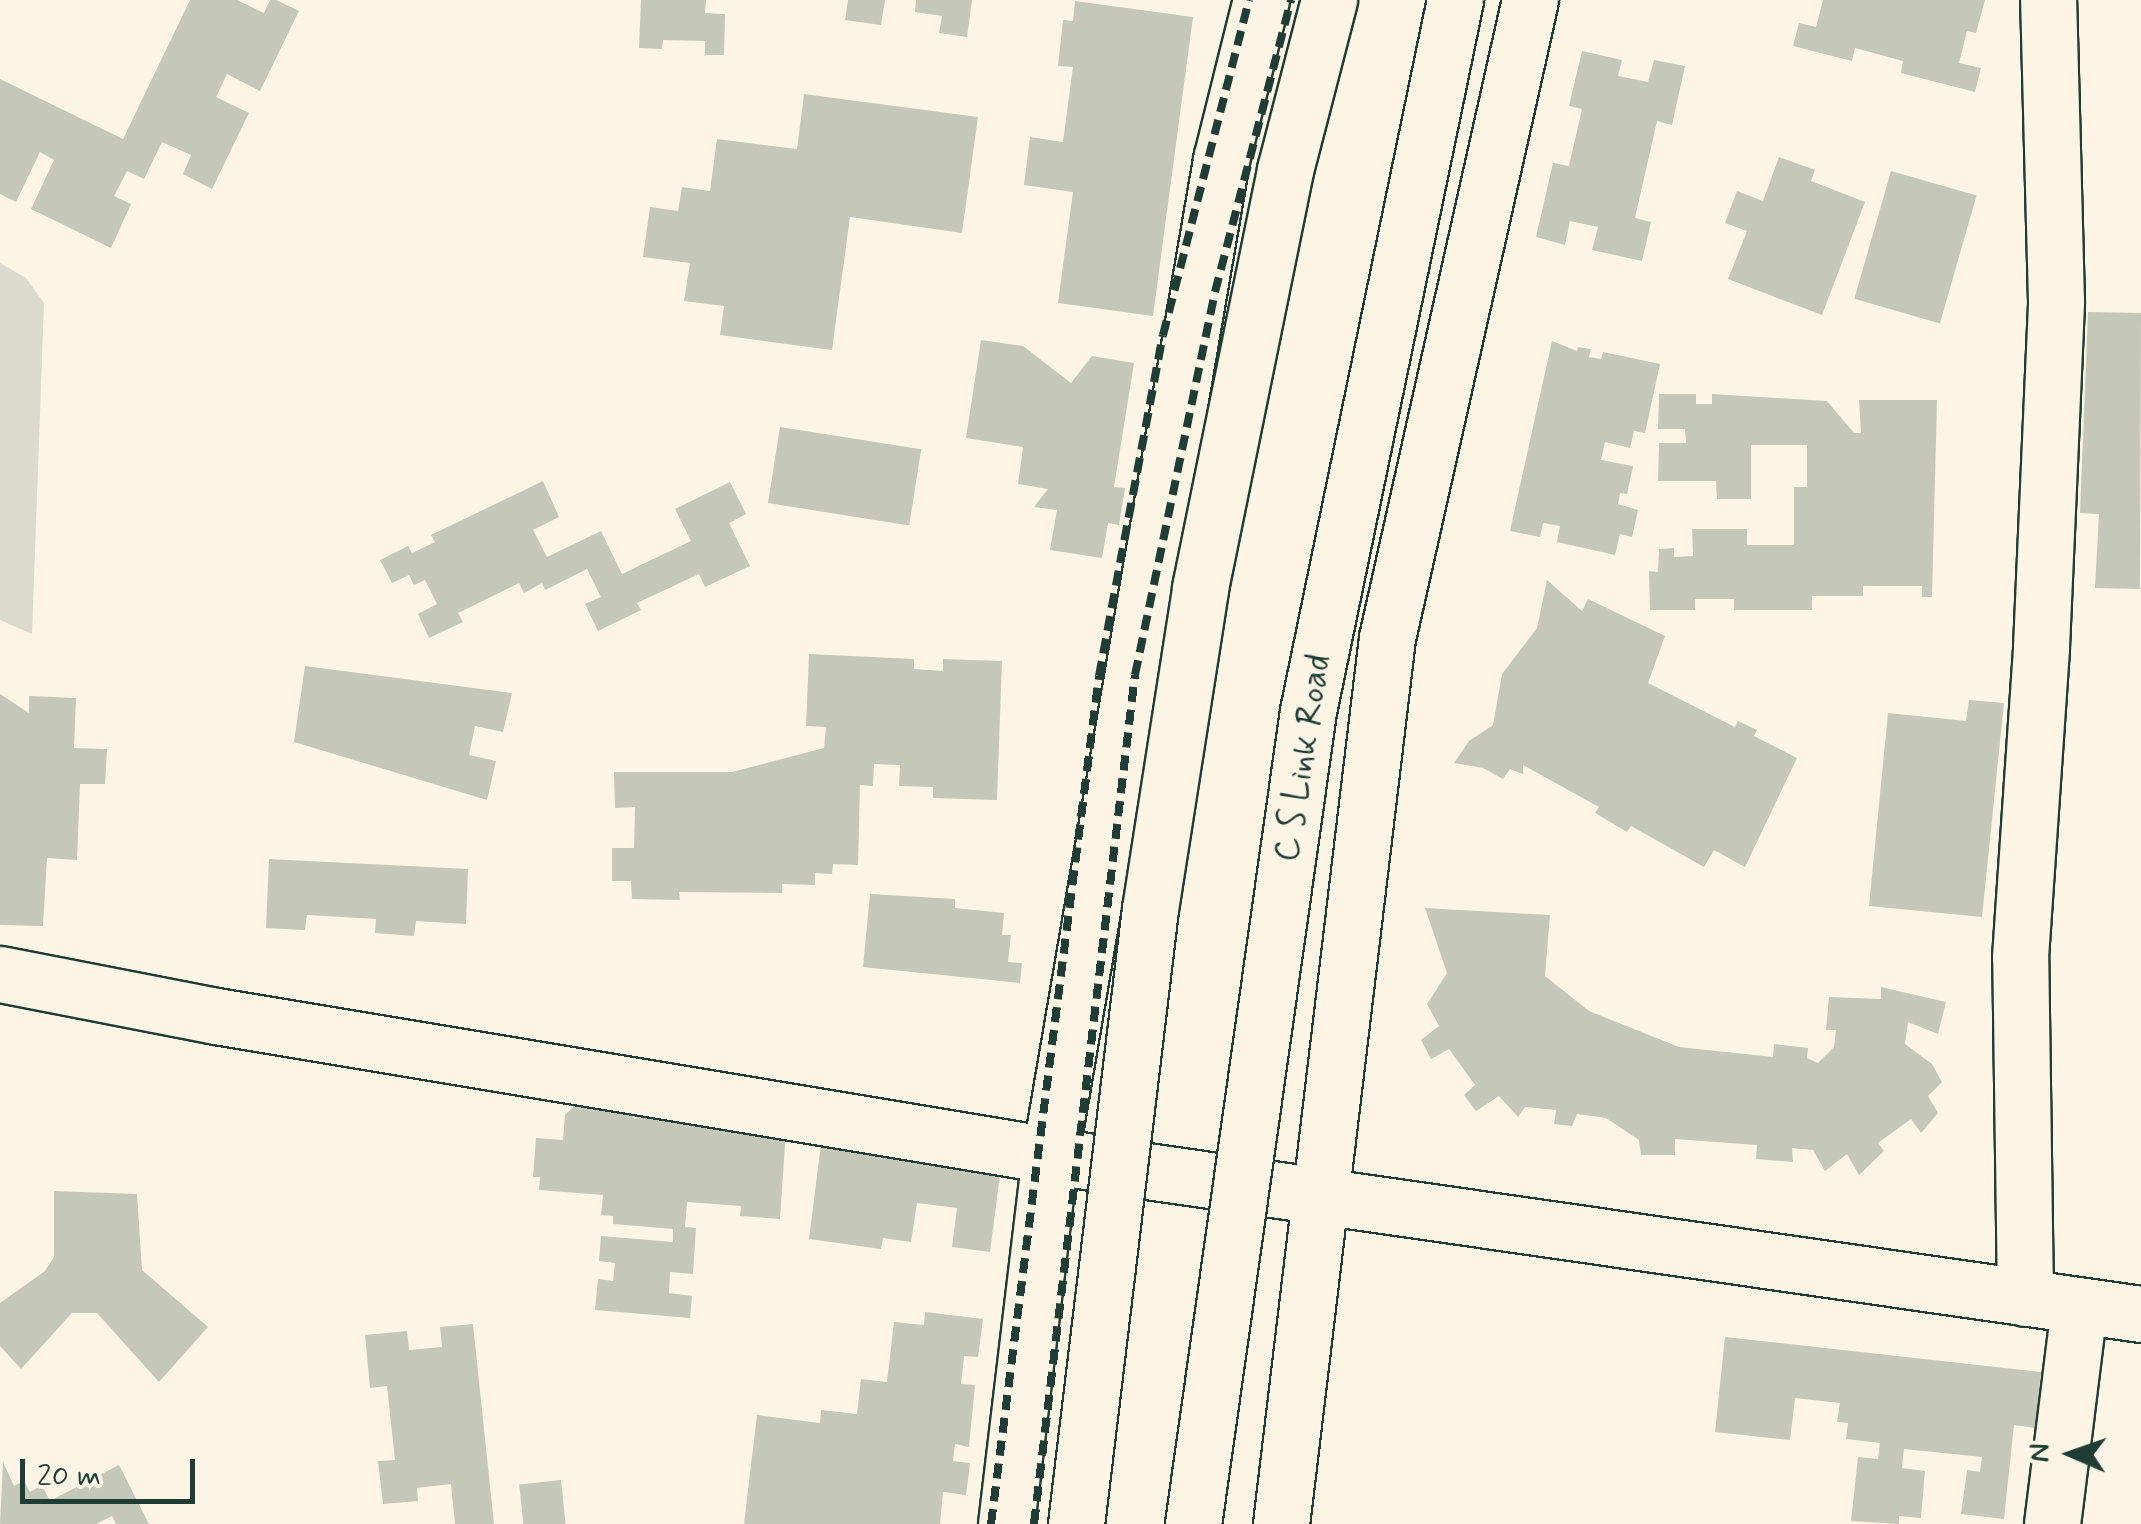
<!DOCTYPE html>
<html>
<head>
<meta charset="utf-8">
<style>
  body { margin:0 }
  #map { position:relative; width:2141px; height:1524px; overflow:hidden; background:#fcf5e5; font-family:Mynerve,sans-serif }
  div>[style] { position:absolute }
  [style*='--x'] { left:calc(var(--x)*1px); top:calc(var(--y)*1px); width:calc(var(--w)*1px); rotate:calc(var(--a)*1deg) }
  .green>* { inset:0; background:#dcdacc }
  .building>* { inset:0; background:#c5c7b9; transform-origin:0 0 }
  .roads { filter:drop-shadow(2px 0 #1f3d34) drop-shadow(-2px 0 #1f3d34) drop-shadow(0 2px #1f3d34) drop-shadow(0 -2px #1f3d34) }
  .street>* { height:55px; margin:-27.5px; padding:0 27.5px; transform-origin:27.5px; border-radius:27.5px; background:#fcf5e5 }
  .rail>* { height:8px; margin-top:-4px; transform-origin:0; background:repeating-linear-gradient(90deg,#1f3d34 0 15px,transparent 0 23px) }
  .bridges { filter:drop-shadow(2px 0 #1f3d34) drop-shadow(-2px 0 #1f3d34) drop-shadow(0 2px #1f3d34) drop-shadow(0 -2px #1f3d34) }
  .primary-bridge>* { height:55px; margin:-27.5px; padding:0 27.5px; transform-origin:27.5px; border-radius:27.5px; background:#fcf5e5 }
  span { translate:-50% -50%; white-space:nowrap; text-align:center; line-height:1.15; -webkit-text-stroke:10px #fcf5e5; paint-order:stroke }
  .street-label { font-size:35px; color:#1f3d34 }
  .north { position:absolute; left:2021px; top:1404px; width:100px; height:100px; -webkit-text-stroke:8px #fcf5e5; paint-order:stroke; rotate:272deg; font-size:28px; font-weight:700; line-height:40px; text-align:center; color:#1f3d34 }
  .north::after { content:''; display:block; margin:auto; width:35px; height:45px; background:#1f3d34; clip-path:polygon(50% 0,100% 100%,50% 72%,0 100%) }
  .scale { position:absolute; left:20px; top:1459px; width:175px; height:45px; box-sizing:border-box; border:5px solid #1f3d34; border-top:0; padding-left:12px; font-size:30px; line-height:35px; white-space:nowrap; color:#1f3d34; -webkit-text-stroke:8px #fcf5e5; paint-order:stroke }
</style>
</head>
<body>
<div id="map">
  <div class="green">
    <div style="clip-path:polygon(0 263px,26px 278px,44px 303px,32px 634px,0 620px)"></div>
  </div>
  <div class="building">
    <div style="clip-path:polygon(190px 0,237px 0,264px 13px,270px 0,276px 0,299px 11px,260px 91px,227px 74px,216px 97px,249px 113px,212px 189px,183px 174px,191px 155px,162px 142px,144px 179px,127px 171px,114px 196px,131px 204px,111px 248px,31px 209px,54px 160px,40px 152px,16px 202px,0 194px,0 79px,123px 139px)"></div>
    <div style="clip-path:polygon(641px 0,706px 0,705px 13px,725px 14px,724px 55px,705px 55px,705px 41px,663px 40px,662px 49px,639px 48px)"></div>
    <div style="clip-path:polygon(848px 0,885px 0,881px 25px,845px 20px)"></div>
    <div style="clip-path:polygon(916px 0,972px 0,967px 37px,939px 33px,942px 16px,915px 12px)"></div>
    <div style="clip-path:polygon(1823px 0,1985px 0,1976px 33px,1967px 31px,1959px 63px,1981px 68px,1975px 92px,1901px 73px,1903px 61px,1855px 48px,1852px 61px,1793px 46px,1799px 23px,1816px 27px)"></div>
    <div style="clip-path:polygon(1075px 1px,1193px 17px,1153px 316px,1058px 303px,1073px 192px,1024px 185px,1030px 137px,1063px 142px,1073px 67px,1058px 66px,1063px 20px,1073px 21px)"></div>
    <div style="clip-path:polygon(1582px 51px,1622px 60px,1618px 76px,1648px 82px,1654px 60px,1685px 66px,1672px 125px,1657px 121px,1635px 218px,1651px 222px,1642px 261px,1592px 250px,1598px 227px,1570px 221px,1565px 245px,1536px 237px,1553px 163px,1569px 166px,1582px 109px,1569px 106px)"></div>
    <div style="clip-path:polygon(804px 94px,978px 117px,962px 233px,850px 217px,832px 350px,720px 335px,724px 306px,684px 301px,690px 263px,643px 257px,650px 207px,678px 211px,682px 187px,710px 191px,717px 139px,797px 149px)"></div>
    <div style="clip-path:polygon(1779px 157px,1815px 170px,1811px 181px,1865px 202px,1822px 315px,1728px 279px,1747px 231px,1725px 223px,1737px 191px,1763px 201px)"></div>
    <div style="left:1891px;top:171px;width:89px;height:133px;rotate:16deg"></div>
    <div style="clip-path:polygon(2088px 312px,2141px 313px,2140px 589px,2095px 588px,2099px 514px,2080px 513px)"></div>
    <div style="clip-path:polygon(981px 340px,1023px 346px,1071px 383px,1092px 356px,1134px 363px,1114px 487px,1125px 488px,1119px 525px,1108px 523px,1102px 558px,1050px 550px,1057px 510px,1034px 507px,1048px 489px,1018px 484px,1023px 447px,966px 438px)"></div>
    <div style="clip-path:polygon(1552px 341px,1577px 351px,1578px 347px,1591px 349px,1589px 357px,1601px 359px,1603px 352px,1660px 364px,1645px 433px,1634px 431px,1630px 448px,1605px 442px,1601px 460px,1633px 466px,1627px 494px,1620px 493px,1618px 504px,1638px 510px,1632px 537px,1620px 534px,1615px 555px,1557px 542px,1560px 526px,1543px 523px,1540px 537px,1510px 531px)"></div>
    <div style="clip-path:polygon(1659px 394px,1696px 394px,1696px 404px,1712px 404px,1712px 394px,1827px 401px,1854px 433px,1861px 433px,1859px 400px,1937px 400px,1932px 597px,1922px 597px,1922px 586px,1863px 586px,1863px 596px,1812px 596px,1812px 610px,1734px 610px,1734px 599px,1695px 599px,1695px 610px,1650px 610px,1649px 571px,1658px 572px,1659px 549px,1674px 548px,1674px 557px,1693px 556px,1692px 529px,1747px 529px,1747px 545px,1794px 545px,1794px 487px,1807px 487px,1807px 445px,1751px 445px,1751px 499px,1717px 499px,1716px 481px,1658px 481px,1659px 443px,1686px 443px,1685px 429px,1658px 429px)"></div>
    <div style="left:780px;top:427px;width:143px;height:77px;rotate:9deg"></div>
    <div style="clip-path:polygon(543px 481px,559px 517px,533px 530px,547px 557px,601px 531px,622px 574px,691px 541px,675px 509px,730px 482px,746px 514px,729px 523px,750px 566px,705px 587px,699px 574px,637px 603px,641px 610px,598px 631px,585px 604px,601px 597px,587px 569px,545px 590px,542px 583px,524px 593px,519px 583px,458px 613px,463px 622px,429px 638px,418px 614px,437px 604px,425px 580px,414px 585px,409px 575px,392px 583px,380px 560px,408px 546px,412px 553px,435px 542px,431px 535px)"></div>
    <div style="clip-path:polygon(1547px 580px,1582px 611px,1588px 599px,1665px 636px,1648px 683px,1735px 727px,1738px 721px,1757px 730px,1754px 736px,1797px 758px,1745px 867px,1714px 850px,1704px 867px,1631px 826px,1627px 832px,1595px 813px,1599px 807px,1523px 765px,1523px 774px,1510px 769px,1503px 779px,1483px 768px,1454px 763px,1469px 741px,1493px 725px,1502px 674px,1537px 628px)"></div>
    <div style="clip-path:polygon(809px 654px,914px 659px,914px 669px,943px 671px,943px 659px,1002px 661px,997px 800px,933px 798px,933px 787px,899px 786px,900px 765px,874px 764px,873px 786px,860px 785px,858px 865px,833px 864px,832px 874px,815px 873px,815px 885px,782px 884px,782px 893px,679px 892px,680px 900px,632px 899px,631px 881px,612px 881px,612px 848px,634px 848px,635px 807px,615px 808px,614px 772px,732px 772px,824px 748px,826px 727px,806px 726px)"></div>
    <div style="clip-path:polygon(305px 666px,512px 693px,503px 732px,475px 726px,469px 755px,496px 761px,487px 800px,294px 742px)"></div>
    <div style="clip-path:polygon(0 694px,29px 713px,29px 696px,76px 698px,74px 748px,107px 749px,105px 784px,80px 784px,77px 860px,47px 858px,43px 926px,0 925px)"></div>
    <div style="clip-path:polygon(1969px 700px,2004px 703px,1982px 917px,1869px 906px,1888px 713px,1966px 721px)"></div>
    <div style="clip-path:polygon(269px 859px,468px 869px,466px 924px,416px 921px,414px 936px,375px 933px,376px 919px,307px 915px,305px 930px,266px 928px)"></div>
    <div style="clip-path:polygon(870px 894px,955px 899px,955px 908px,1004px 913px,1002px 935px,1011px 935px,1008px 962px,1022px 963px,1020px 983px,863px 967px)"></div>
    <div style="clip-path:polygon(1425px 908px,1550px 915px,1545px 976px,1589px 1011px,1679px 1047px,1773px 1057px,1774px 1044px,1808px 1048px,1807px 1058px,1818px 1063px,1834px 1047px,1836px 1030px,1826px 1030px,1829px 997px,1881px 999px,1881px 987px,1946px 1002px,1938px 1034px,1908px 1022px,1905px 1044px,1932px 1064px,1942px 1082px,1928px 1096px,1938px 1113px,1921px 1133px,1911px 1119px,1878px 1143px,1884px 1151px,1859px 1175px,1847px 1154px,1825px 1171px,1813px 1150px,1792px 1148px,1793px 1162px,1756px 1159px,1757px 1145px,1675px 1139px,1675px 1155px,1641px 1155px,1639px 1140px,1606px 1118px,1577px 1114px,1572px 1126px,1554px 1124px,1556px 1110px,1525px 1107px,1518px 1117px,1499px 1096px,1476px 1111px,1464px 1095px,1475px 1085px,1449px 1049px,1431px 1059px,1421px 1040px,1439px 1026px,1427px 1004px,1447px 973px)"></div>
    <div style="clip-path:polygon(580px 1100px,621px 1103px,635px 1119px,646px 1110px,786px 1130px,780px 1219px,740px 1216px,741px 1206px,687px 1202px,685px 1227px,696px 1228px,693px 1274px,670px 1272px,669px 1293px,692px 1296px,690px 1318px,595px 1310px,598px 1279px,613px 1281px,615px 1263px,599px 1261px,601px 1236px,673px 1242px,673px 1229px,613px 1224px,613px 1216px,601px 1215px,603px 1195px,539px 1190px,540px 1177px,533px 1177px,536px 1138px,563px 1140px,565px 1115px)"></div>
    <div style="clip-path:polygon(822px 1136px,1002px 1159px,990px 1252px,952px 1247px,957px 1208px,917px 1203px,911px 1242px,883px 1238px,881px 1249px,809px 1239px)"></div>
    <div style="clip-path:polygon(54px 1191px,137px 1194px,142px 1270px,208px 1327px,159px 1382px,97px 1313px,72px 1313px,21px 1369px,0 1346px,0 1303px,45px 1271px,54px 1257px)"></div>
    <div style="clip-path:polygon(925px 1312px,983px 1319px,978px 1357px,964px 1356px,961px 1384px,975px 1385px,969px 1447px,955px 1444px,953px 1461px,970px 1463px,966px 1495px,943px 1492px,940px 1524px,744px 1524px,757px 1415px,820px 1423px,821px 1410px,857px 1414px,861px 1379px,887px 1382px,894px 1322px,924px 1325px)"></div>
    <div style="clip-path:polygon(473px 1324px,494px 1524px,455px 1524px,451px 1484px,417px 1488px,418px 1501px,383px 1504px,378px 1461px,395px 1460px,387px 1386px,370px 1388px,365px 1335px,407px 1331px,409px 1350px,442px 1347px,440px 1327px)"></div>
    <div style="clip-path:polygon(1725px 1337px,2041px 1372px,2035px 1428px,2014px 1425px,2004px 1519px,1961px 1514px,1967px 1470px,1980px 1472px,1982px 1457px,1904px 1449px,1902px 1468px,1925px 1471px,1921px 1518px,1899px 1516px,1899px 1524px,1851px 1521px,1858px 1457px,1878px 1459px,1880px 1443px,1846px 1439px,1848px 1423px,1837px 1422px,1840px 1403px,1795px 1398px,1790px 1440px,1715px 1432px)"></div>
    <div style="clip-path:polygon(3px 1462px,14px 1486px,24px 1481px,30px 1492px,42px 1485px,50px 1501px,119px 1465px,149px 1524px,116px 1524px,112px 1516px,96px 1524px,0 1524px)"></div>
    <div style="left:561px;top:1480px;width:44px;height:42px;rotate:84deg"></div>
  </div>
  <div class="roads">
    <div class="street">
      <div style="--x:0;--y:974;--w:220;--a:11"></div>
      <div style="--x:216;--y:1016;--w:937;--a:9.46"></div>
      <div style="--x:1140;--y:1170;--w:1011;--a:8.19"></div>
      <div style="--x:2025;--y:1298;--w:341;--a:-90.8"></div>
      <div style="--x:2020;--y:957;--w:311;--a:-86.1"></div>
      <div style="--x:2041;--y:647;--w:346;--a:-87.5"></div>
      <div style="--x:2056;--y:301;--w:301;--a:-91.5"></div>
      <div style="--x:1006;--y:1524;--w:372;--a:-83.2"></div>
      <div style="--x:1050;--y:1155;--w:1010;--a:-80.25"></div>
      <div style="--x:1221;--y:160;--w:165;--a:-76"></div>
      <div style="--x:1281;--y:1524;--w:892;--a:-83.18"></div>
      <div style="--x:1387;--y:638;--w:654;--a:-77.37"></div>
      <div style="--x:2052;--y:1524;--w:220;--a:-82.9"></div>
    </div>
  </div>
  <div class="rail">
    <div style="--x:991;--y:1524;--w:855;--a:-82.74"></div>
    <div style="--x:1099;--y:676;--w:347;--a:-79.4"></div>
    <div style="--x:1163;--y:335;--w:346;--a:-75.6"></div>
    <div style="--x:1034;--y:1524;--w:855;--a:-83.22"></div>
    <div style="--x:1135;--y:675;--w:391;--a:-78.2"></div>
    <div style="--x:1215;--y:292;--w:302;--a:-75.4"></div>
  </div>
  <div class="bridges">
    <div class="primary-bridge">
      <div style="--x:1076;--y:1524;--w:619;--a:-83.14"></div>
      <div style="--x:1150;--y:909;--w:325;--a:-81.1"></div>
      <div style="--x:1200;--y:588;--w:427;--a:-78.5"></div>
      <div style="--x:1285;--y:170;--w:176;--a:-75.5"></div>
      <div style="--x:1193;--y:1524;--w:821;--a:-81.95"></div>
      <div style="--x:1308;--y:711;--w:726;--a:-78.32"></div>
    </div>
  </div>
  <div class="street-label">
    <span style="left:1303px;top:758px;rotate:-81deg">C S Link Road</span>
  </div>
  <div class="north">N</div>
  <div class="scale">20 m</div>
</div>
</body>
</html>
